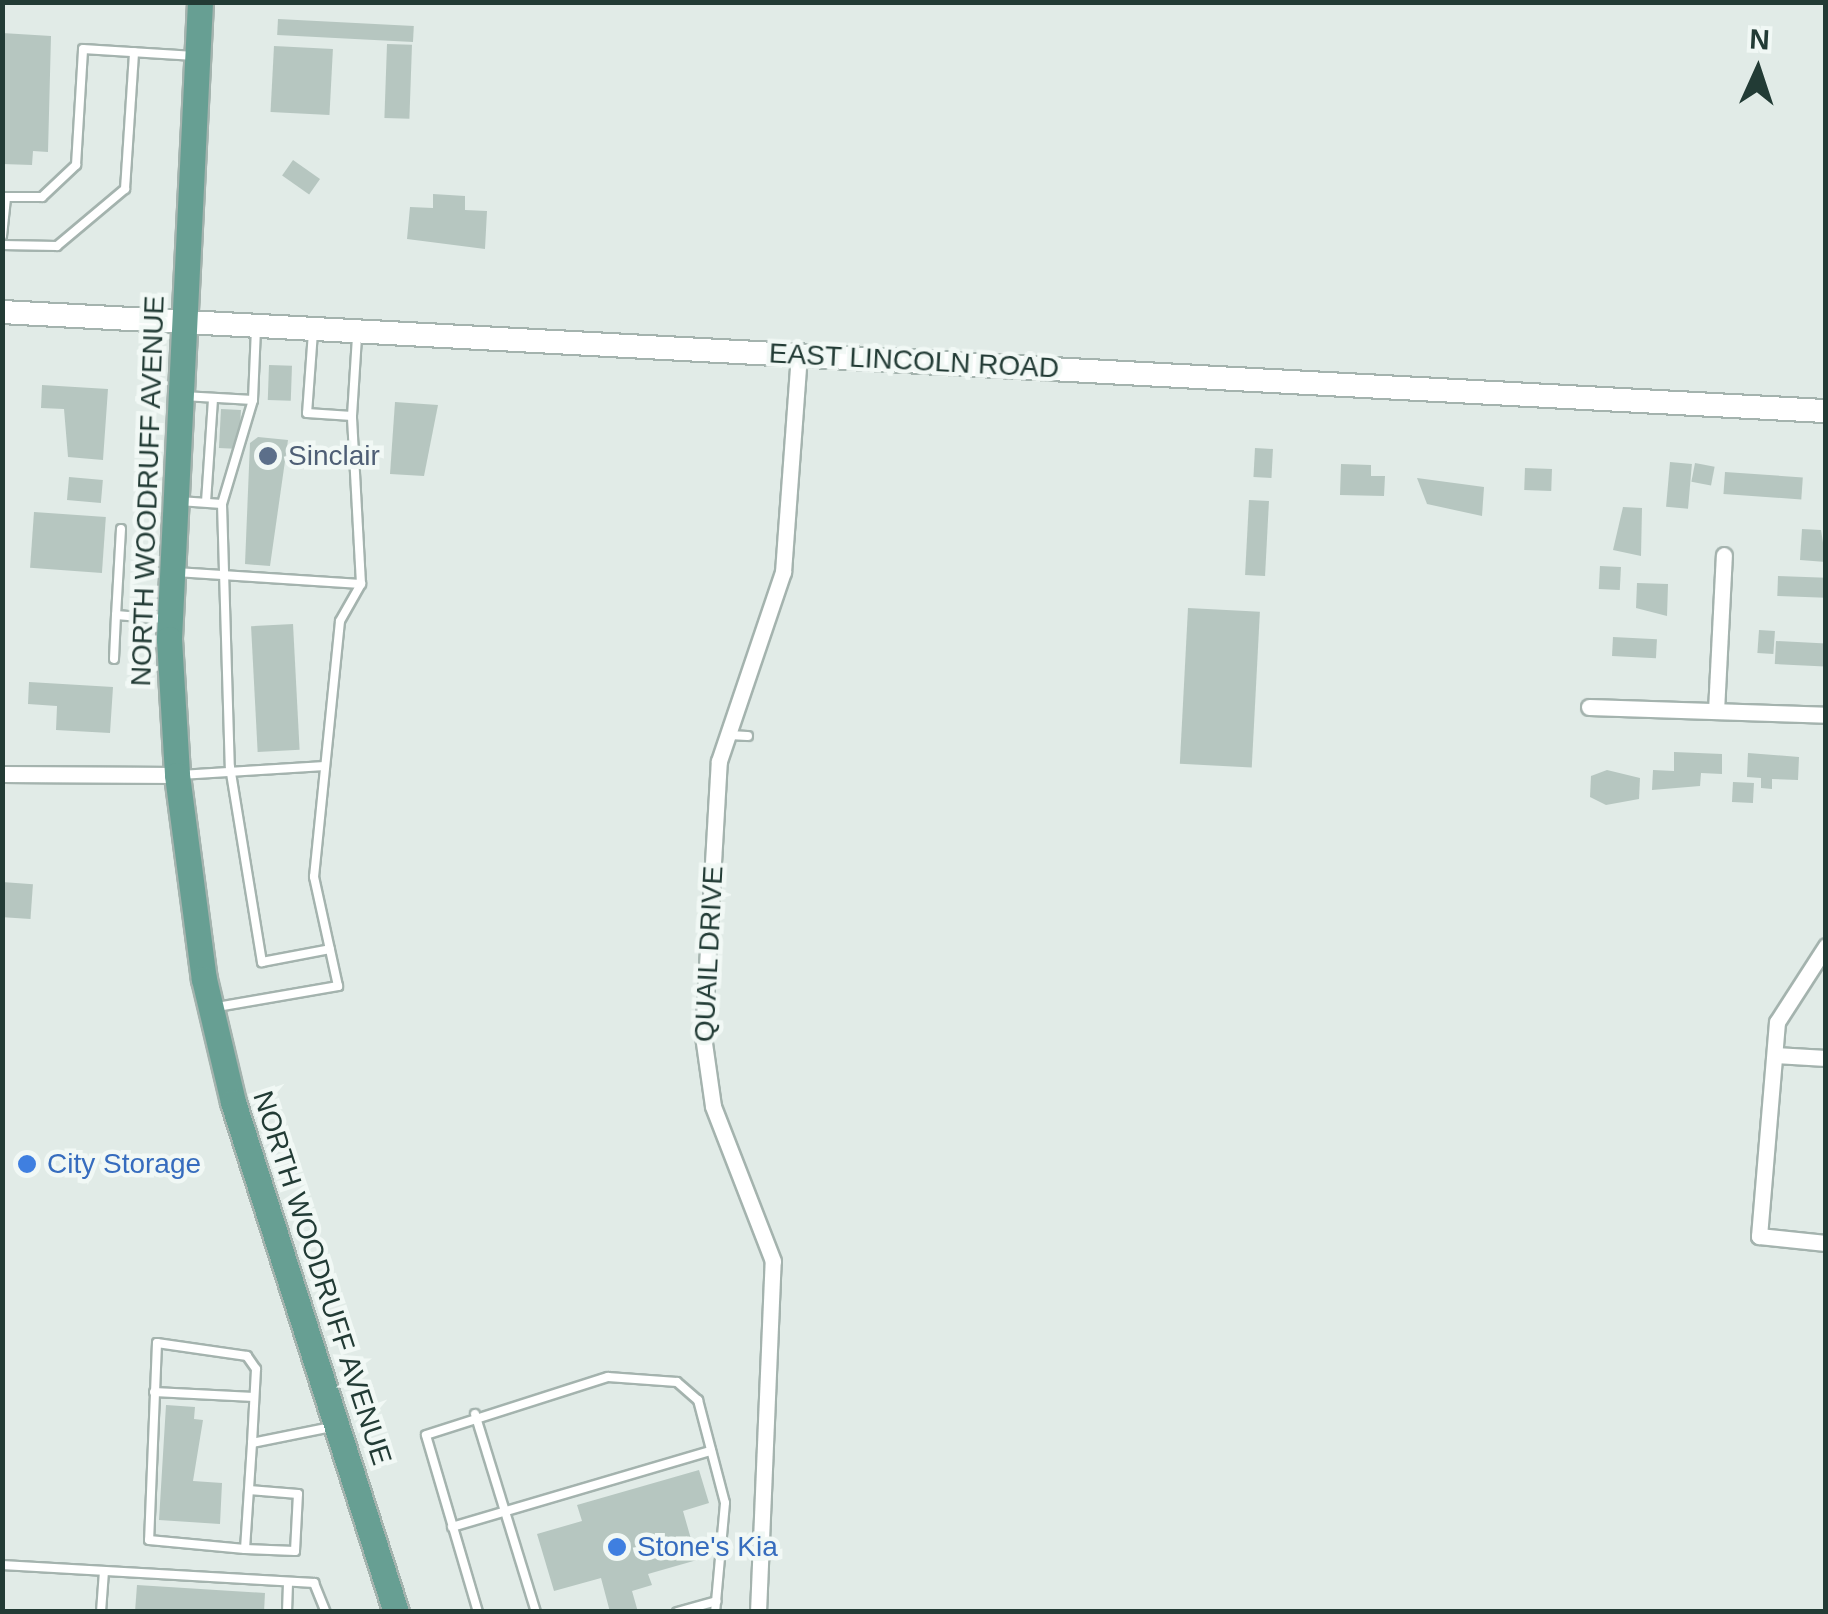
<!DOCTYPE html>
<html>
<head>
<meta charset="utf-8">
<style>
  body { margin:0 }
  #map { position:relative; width:1828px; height:1614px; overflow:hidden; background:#e1ebe7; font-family:Helvetica,sans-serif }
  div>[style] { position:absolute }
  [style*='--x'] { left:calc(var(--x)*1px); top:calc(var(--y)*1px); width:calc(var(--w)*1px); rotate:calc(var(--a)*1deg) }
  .building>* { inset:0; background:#b6c6c0; transform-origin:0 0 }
  .roads { filter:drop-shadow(2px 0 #a4b3ae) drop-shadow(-2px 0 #a4b3ae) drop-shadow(0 2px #a4b3ae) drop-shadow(0 -2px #a4b3ae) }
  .service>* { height:8px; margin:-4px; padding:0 4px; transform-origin:4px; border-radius:4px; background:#fff }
  .minor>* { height:15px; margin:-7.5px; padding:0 7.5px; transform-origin:7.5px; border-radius:7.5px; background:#fff }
  .secondary>* { height:22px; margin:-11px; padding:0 11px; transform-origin:11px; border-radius:11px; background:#fff }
  .primary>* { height:25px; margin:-12.5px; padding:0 12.5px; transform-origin:12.5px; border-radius:12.5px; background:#679f93 }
  .dots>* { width:28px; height:28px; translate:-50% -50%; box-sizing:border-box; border:5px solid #f1f8f5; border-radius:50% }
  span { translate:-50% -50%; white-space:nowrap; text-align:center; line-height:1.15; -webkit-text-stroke:9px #f1f8f5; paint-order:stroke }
  .street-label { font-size:28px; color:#223b35 }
  .service-label { font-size:28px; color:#4e5e75 }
  .left { translate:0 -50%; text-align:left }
  .shop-label { font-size:28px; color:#366cbe }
  .frame { position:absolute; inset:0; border:5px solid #223b35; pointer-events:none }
  .north { position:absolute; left:1708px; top:20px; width:100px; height:100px; -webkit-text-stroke:8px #f1f8f5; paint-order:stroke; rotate:3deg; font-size:28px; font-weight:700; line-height:40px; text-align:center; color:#223b35 }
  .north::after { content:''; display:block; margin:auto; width:35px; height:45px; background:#223b35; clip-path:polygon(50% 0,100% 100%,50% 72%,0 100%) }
</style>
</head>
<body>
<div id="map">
  <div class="building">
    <div style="left:278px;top:19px;width:136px;height:16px;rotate:3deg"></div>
    <div style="clip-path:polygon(2px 33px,51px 36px,48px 152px,33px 151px,32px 165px,2px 164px)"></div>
    <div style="left:387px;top:44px;width:25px;height:74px;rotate:2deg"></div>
    <div style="left:274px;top:46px;width:59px;height:66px;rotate:3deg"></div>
    <div style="left:293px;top:160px;width:33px;height:19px;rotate:35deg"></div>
    <div style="clip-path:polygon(433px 194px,465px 196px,465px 210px,487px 211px,485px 249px,407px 239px,410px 207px,433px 208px)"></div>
    <div style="left:269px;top:365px;width:23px;height:35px;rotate:2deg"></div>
    <div style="clip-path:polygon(42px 385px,108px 389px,103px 460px,68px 457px,64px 409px,41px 408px)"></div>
    <div style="clip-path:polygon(395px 402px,438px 405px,424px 476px,390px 474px)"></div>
    <div style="left:221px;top:409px;width:20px;height:39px;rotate:3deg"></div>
    <div style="clip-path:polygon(258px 437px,288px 440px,270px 566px,245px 564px,250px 443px)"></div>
    <div style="left:1255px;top:448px;width:18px;height:29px;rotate:3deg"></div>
    <div style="left:1670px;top:462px;width:22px;height:45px;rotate:5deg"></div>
    <div style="left:1695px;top:463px;width:20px;height:19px;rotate:11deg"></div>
    <div style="clip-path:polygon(1341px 464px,1371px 465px,1371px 476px,1385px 476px,1384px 496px,1340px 495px)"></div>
    <div style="left:1525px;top:468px;width:27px;height:22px;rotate:2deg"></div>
    <div style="left:1725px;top:472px;width:78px;height:22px;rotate:4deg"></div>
    <div style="left:69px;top:477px;width:34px;height:23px;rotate:5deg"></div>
    <div style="clip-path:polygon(1417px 478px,1484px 487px,1482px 516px,1427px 504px)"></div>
    <div style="left:1249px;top:500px;width:20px;height:75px;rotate:3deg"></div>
    <div style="clip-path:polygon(1623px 507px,1642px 508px,1641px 556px,1613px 550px)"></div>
    <div style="left:34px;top:512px;width:72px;height:56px;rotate:4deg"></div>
    <div style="clip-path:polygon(1802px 529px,1821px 530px,1826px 562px,1800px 560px)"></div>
    <div style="left:1600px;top:566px;width:21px;height:23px;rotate:3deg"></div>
    <div style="left:1778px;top:576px;width:48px;height:20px;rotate:2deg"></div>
    <div style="clip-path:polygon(1637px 583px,1668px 584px,1667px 616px,1636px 608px)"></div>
    <div style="left:1188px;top:608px;width:72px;height:156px;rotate:3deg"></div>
    <div style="left:293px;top:624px;width:126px;height:42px;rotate:87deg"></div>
    <div style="left:1759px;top:630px;width:16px;height:23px;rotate:4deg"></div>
    <div style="left:1613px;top:637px;width:44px;height:19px;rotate:3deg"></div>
    <div style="left:1776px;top:641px;width:50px;height:23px;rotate:3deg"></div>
    <div style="clip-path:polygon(29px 682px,113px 687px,110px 733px,56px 730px,57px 706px,28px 704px)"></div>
    <div style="clip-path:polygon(1674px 752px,1722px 754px,1722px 774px,1701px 773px,1700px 786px,1652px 790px,1653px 770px,1674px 771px)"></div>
    <div style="clip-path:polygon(1748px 753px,1799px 757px,1798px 780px,1772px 779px,1772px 789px,1761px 788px,1761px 778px,1747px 777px)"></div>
    <div style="clip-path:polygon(1607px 770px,1640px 778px,1639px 799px,1606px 805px,1590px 797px,1591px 776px)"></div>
    <div style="left:1733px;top:782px;width:21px;height:20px;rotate:3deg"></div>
    <div style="left:2px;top:882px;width:31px;height:35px;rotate:4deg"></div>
    <div style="clip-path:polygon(166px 1405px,195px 1407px,194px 1419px,203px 1420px,193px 1481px,222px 1483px,220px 1524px,159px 1520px)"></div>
    <div style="clip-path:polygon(699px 1470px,709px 1503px,683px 1511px,697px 1560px,648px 1574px,652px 1585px,632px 1591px,638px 1612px,610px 1612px,601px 1578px,554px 1591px,537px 1534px,582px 1521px,577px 1505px)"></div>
    <div style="clip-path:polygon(137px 1585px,265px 1593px,264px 1612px,135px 1612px)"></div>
  </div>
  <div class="roads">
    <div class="service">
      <div style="--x:2;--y:236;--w:39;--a:-84"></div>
      <div style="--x:6;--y:197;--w:36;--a:0"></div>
      <div style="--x:42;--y:197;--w:47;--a:-43.3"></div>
      <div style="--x:76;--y:165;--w:116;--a:-86.5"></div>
      <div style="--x:83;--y:49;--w:112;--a:3.6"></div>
      <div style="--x:2;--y:245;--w:55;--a:1"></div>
      <div style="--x:57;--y:246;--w:89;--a:-40"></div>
      <div style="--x:125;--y:189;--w:137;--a:-86.2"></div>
      <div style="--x:256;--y:328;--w:72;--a:92.4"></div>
      <div style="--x:253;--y:400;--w:109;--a:106.6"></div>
      <div style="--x:222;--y:504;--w:263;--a:88.3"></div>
      <div style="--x:230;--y:767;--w:198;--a:80.7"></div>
      <div style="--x:262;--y:962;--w:69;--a:-10.8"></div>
      <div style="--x:313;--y:332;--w:81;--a:94.2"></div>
      <div style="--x:307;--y:413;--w:45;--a:3.8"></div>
      <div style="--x:352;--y:416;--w:79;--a:-86.4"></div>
      <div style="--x:183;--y:396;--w:70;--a:3.3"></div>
      <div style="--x:179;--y:501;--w:43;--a:4"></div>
      <div style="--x:206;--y:502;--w:104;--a:-86.1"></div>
      <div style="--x:121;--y:529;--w:86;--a:93.3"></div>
      <div style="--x:116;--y:615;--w:49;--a:4.7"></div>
      <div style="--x:176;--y:572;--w:185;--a:3.7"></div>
      <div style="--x:361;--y:584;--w:168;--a:-93.1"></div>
      <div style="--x:114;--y:659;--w:44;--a:-87.4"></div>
      <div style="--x:729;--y:735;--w:19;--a:3"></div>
      <div style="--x:180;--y:775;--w:145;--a:-3.6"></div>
      <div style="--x:217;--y:1007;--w:123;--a:-9.8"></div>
      <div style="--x:338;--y:986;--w:112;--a:-102.4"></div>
      <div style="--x:314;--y:877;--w:257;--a:-84.2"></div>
      <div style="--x:340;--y:621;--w:43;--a:-60.4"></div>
      <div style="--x:154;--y:1392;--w:100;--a:2.9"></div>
      <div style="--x:475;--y:1414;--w:207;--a:72.9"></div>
      <div style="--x:252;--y:1443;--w:74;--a:-86.9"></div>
      <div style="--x:256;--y:1369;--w:16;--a:-125"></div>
      <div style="--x:247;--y:1356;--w:91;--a:-171.8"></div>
      <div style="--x:157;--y:1343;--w:197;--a:92.3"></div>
      <div style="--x:149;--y:1540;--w:96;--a:5.4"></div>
      <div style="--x:245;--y:1549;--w:106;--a:-86.2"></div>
      <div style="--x:252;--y:1443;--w:81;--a:-11.4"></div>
      <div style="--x:452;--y:1527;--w:270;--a:-16.4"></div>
      <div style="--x:245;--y:1549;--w:50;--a:2.3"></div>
      <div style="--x:295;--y:1551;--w:57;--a:-87"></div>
      <div style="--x:298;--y:1494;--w:49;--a:-175.3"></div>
      <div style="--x:2;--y:1565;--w:313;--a:3.3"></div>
      <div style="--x:314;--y:1583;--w:31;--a:68"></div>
      <div style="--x:101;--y:1612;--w:41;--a:-85.8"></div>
      <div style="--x:287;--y:1612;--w:30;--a:-88"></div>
      <div style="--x:478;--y:1612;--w:184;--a:-106.4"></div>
      <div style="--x:426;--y:1435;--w:191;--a:-17.7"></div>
      <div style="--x:608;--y:1377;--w:69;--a:4.1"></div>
      <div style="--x:677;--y:1382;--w:28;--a:41"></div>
      <div style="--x:698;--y:1400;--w:106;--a:75.3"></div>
      <div style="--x:725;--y:1503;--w:109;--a:95.2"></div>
      <div style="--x:677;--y:1612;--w:41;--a:-15.4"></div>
    </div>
    <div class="minor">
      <div style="--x:1589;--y:707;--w:237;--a:1.9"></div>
      <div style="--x:1716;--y:711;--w:156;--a:-87.1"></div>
      <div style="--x:2;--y:774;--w:175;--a:0.3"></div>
      <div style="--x:1826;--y:946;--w:90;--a:122.8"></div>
      <div style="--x:1777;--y:1022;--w:215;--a:94.8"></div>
      <div style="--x:1759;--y:1236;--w:67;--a:6"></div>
      <div style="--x:1775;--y:1055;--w:51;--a:3.4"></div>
      <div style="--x:758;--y:1612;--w:351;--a:-87.6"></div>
      <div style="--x:773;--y:1261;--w:166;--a:-111.2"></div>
      <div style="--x:713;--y:1106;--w:71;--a:-98.1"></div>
      <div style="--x:703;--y:1036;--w:275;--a:-86.7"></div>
      <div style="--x:719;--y:761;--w:200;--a:-71.3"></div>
      <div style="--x:783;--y:572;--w:218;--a:-85.8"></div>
    </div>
    <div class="secondary">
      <div style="--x:2;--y:312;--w:1827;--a:3.11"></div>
    </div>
    <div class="primary">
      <div style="--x:200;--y:2;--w:638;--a:92.79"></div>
      <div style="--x:169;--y:639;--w:136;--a:86.6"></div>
      <div style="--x:177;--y:775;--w:206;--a:82.5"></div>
      <div style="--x:204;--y:979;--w:126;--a:76.7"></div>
      <div style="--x:233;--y:1102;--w:535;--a:72.28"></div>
    </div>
  </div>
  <div class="dots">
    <div style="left:268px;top:456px;background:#5c6f8a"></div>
    <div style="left:27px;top:1164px;background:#3f7fe0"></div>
    <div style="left:617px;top:1547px;background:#3f7fe0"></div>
  </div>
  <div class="street-label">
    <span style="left:914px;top:361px;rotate:3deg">EAST LINCOLN ROAD</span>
    <span style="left:148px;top:491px;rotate:-88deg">NORTH WOODRUFF AVENUE</span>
    <span style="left:709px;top:954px;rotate:-87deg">QUAIL DRIVE</span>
    <span style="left:322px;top:1278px;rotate:72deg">NORTH WOODRUFF AVENUE</span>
  </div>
  <div class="service-label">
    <span class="left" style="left:288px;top:456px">Sinclair</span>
  </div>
  <div class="shop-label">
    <span class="left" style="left:47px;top:1164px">City Storage</span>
    <span class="left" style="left:637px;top:1547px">Stone's Kia</span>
  </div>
  <div class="frame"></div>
  <div class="north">N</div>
</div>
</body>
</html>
